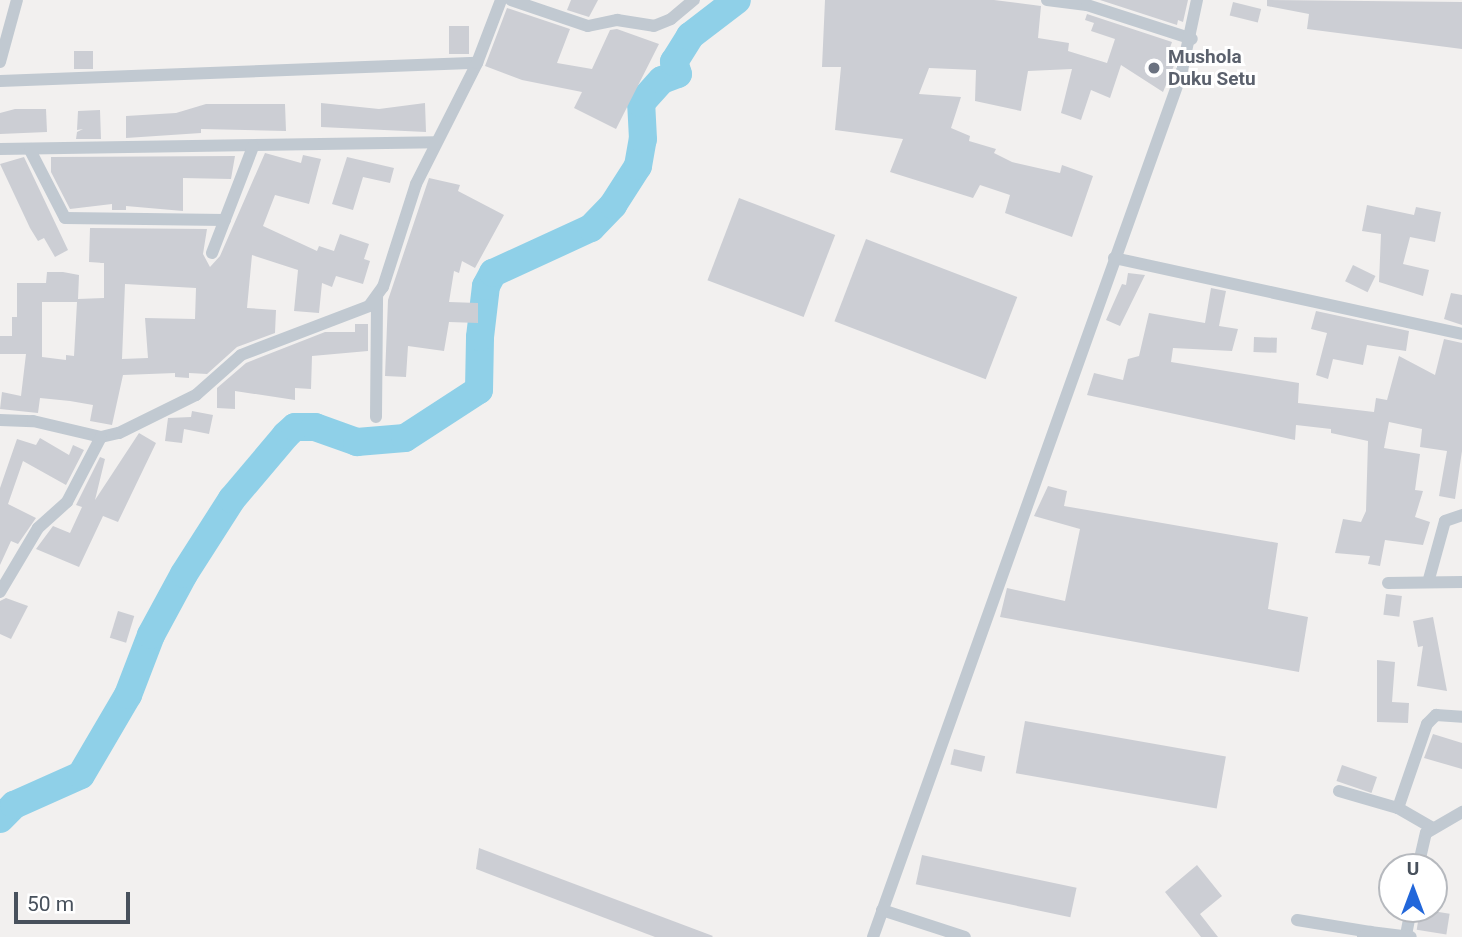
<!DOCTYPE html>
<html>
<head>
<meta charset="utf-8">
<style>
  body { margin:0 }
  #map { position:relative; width:1462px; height:937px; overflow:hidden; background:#f2f0ef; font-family:Roboto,sans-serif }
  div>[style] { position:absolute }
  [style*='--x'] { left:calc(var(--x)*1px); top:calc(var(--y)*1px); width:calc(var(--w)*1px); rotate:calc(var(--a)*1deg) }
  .river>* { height:28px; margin:-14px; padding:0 14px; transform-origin:14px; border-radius:14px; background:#8fd0e8 }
  .building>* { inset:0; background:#ccced4; transform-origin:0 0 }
  .street>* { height:12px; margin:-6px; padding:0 6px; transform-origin:6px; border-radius:6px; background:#c1c9d1 }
  .dots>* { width:19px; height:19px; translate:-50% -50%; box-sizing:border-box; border:4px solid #fff; border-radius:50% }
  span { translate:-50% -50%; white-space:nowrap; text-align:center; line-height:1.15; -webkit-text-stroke:6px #fff; paint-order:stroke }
  .worship-label { font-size:19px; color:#5b616d; font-weight:700 }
  .left { translate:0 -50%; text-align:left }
  .north { position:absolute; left:1378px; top:853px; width:70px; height:70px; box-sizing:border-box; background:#fff; border:2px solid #b6b9be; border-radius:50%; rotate:0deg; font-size:19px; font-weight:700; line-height:28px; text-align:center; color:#48515c }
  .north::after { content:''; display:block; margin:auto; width:24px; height:32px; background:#2267da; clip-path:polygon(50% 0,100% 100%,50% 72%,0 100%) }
  .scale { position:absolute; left:14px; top:892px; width:116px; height:32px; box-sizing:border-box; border:4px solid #48515c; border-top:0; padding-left:9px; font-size:21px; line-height:24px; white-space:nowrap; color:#48515c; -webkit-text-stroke:5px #fff; paint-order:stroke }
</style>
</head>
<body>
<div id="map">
  <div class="river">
    <div style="--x:0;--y:819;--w:20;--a:-45"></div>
    <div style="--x:14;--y:805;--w:73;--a:-24.1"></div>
    <div style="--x:81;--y:775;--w:93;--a:-59.6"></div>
    <div style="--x:128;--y:695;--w:64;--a:-69"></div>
    <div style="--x:151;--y:635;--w:69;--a:-61.6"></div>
    <div style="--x:184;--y:574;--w:89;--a:-57.4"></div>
    <div style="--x:232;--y:499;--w:84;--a:-49.8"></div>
    <div style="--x:286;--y:435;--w:12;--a:-42"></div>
    <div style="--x:295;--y:427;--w:20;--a:0"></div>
    <div style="--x:315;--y:427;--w:45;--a:19.7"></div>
    <div style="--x:357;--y:442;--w:48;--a:-4.8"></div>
    <div style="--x:405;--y:438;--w:88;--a:-33"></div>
    <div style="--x:479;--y:390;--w:53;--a:-88.9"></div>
    <div style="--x:480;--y:337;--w:51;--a:-83.3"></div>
    <div style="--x:486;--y:286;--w:15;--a:-62"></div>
    <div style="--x:493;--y:273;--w:108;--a:-24.7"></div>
    <div style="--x:591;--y:228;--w:32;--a:-46"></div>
    <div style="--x:613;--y:205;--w:46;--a:-57.3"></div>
    <div style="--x:638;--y:166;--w:27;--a:-80"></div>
    <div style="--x:643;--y:139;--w:36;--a:-93"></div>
    <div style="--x:641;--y:103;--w:31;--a:-48"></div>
    <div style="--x:662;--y:80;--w:17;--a:-21"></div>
    <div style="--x:678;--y:74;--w:13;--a:-108"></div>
    <div style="--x:674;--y:62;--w:31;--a:-58"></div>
    <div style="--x:690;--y:36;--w:59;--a:-37.5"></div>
  </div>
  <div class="building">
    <div style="clip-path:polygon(571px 0,598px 0,589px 17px,567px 10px)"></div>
    <div style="clip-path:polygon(825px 0,994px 0,1041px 6px,1038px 38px,1069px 43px,1068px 51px,1107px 63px,1115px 39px,1091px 31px,1094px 23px,1085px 20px,1087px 14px,1172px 42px,1166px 59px,1175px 63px,1163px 92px,1121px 65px,1110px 98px,1091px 90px,1081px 120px,1061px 113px,1072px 69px,1028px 71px,1021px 111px,975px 101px,976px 70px,929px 68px,919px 94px,961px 97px,951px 128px,970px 136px,969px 141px,996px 149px,994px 153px,1012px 162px,1060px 173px,1062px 165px,1093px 176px,1072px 237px,1005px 213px,1010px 195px,980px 185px,973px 198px,890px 172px,903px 139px,835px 130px,841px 67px,822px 67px)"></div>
    <div style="clip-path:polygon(1100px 0,1188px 0,1183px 22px,1178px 20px,1177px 25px)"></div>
    <div style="clip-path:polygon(1267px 0,1462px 2px,1462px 49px,1307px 29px,1309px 14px,1267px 6px)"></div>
    <div style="left:1233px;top:2px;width:29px;height:14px;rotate:14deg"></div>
    <div style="clip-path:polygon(507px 8px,570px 29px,557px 63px,592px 69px,610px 30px,617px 29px,659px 44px,616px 129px,574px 108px,582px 92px,522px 80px,485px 66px)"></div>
    <div style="left:449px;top:26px;width:20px;height:28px"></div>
    <div style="left:93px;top:51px;width:18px;height:19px;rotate:90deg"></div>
    <div style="clip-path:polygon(321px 103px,379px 109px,425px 103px,426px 132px,321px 127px)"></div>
    <div style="clip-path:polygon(206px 104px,285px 104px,286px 131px,201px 129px,201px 133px,126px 138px,126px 116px,176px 113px)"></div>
    <div style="clip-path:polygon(15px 109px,46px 109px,47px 132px,0 134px,0 113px)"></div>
    <div style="clip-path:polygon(100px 110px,101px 139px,76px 139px,77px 132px,83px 129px,77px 130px,78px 111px)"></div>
    <div style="clip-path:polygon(evenodd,265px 153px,301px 163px,303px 155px,321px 159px,309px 204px,275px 195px,263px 226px,317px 251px,319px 246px,334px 251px,340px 234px,369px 244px,364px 259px,370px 261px,363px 284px,336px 276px,332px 287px,322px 283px,319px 313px,294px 311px,298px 270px,252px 255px,247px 308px,276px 310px,275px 333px,237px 347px,207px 374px,189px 373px,189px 378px,175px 377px,175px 373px,123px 375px,112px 425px,90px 421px,93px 405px,70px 401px,40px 398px,38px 413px,0 409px,2px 392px,21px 396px,26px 354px,0 354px,0 336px,12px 336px,12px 317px,17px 317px,17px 283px,46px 283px,47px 272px,63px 272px,79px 275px,78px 299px,104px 298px,104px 263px,89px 262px,90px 228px,207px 229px,203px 254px,210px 267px,220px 256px,265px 153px,125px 284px,196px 288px,195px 319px,145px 318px,148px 358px,122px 359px,125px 284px,265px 153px,42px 302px,77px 302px,74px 356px,66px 355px,66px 360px,42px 357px,42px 302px)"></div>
    <div style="clip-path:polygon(235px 156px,231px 179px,183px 178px,183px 211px,126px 206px,126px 210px,112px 210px,112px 204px,70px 209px,51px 172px,51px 157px)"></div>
    <div style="clip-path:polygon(24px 157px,68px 250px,55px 257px,44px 238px,38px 241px,30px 228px,0 164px)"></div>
    <div style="clip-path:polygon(347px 157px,394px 168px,390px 183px,363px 177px,353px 210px,332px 204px)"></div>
    <div style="clip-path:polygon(429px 178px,460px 185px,458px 191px,504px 215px,475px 268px,462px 261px,459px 273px,454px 271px,449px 302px,478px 303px,478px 323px,449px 322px,444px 351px,408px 346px,406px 377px,385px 376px,388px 300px)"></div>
    <div style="left:739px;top:198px;width:103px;height:88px;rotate:21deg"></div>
    <div style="clip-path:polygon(1367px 205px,1414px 215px,1416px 207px,1441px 212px,1435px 242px,1410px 237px,1403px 264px,1429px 270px,1423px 296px,1379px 282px,1381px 234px,1362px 231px)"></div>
    <div style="left:866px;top:239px;width:162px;height:88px;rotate:21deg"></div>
    <div style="left:1353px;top:265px;width:25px;height:18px;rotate:26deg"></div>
    <div style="clip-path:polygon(1128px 273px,1145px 275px,1120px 326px,1106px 320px,1122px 284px,1126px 285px)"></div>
    <div style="clip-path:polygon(1211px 288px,1226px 291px,1219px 326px,1238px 329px,1232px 351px,1173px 348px,1171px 362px,1299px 383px,1298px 403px,1374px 412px,1376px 398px,1387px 400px,1399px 356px,1435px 375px,1444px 339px,1462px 343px,1462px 451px,1455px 499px,1439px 496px,1447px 451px,1420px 447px,1422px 429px,1389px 422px,1384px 448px,1420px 454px,1415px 490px,1423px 491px,1415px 517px,1430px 522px,1423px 545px,1385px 540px,1380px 566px,1368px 564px,1370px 556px,1335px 553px,1343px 519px,1361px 522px,1366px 511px,1368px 441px,1331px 433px,1331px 429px,1296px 425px,1295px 440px,1087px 395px,1094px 373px,1123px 380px,1128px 359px,1139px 356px,1149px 313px,1205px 323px)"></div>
    <div style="clip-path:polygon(1451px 293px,1462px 295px,1462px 325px,1444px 319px)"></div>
    <div style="clip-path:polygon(1316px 311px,1409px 331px,1406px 351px,1367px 345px,1363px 365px,1333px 359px,1328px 379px,1316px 375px,1327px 333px,1311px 329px)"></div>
    <div style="clip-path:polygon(355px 324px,368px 324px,368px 351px,312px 356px,311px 389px,295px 388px,295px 400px,235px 391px,235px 409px,217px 408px,217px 388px,246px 363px,325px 332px,355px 332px)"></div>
    <div style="left:1254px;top:337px;width:23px;height:15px;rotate:2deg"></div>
    <div style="clip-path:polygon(192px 411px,213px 415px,209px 434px,184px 429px,182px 443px,165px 441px,168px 418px,191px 417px)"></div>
    <div style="clip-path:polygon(139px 433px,156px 443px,118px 522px,103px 516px,79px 567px,36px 549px,53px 526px,70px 533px,82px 507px,76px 505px,100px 457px,105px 459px,95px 500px)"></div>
    <div style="clip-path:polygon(40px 438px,69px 455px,73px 445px,84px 450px,66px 485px,23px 461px,8px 504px,36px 518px,18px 544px,11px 541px,0 565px,0 488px,17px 439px,36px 445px)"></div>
    <div style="clip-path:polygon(1048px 486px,1067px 491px,1064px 506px,1278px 543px,1268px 609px,1308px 617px,1299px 672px,1000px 617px,1007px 588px,1065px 601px,1080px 529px,1034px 516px)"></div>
    <div style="left:1386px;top:594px;width:16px;height:21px;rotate:7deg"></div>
    <div style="clip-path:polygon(6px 598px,28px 606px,11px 639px,0 634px,0 601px)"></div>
    <div style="left:118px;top:611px;width:17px;height:28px;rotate:17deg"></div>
    <div style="clip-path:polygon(1433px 617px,1447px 691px,1417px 686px,1423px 646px,1418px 647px,1413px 621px)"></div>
    <div style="clip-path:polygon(1377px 660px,1395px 662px,1392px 702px,1409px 703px,1408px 723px,1377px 722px)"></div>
    <div style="left:1025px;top:721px;width:204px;height:53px;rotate:10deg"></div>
    <div style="clip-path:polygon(1433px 734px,1462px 743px,1462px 769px,1424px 758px)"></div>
    <div style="left:954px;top:749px;width:32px;height:16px;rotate:13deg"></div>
    <div style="left:1342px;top:765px;width:37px;height:17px;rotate:19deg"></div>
    <div style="clip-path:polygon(479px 848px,713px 936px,712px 937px,655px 937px,476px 869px)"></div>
    <div style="left:922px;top:855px;width:158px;height:30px;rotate:12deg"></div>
    <div style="clip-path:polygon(1197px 865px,1222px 896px,1200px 914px,1218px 937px,1201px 937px,1165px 892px)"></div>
    <div style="left:1420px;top:909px;width:30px;height:21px;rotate:9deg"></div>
  </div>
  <div class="street">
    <div style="--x:511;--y:0;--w:81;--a:18.7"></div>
    <div style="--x:588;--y:26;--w:30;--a:-12"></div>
    <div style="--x:617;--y:20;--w:37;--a:9"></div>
    <div style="--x:654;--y:26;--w:18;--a:-22"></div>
    <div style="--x:671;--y:19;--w:30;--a:-40"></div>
    <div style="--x:1047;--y:0;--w:40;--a:7.1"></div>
    <div style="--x:1087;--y:5;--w:110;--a:17.9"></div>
    <div style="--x:0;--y:62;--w:64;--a:-74.7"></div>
    <div style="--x:0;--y:81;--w:477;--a:-2.2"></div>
    <div style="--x:0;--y:149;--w:436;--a:-0.9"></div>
    <div style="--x:30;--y:150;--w:76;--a:62.8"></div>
    <div style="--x:65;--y:218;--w:160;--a:0.7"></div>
    <div style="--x:212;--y:253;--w:114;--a:-68.9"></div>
    <div style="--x:1114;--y:258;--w:356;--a:12.3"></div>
    <div style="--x:376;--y:417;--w:120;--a:-89.5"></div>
    <div style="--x:0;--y:420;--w:33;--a:2"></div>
    <div style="--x:33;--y:421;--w:70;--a:13.2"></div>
    <div style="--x:101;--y:437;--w:18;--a:-13"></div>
    <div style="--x:119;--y:433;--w:86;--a:-26.3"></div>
    <div style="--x:196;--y:395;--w:60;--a:-41.6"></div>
    <div style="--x:241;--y:355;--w:137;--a:-20.9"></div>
    <div style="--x:369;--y:306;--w:24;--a:-54"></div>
    <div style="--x:383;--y:287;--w:108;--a:-72.2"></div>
    <div style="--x:416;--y:184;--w:136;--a:-63.2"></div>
    <div style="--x:477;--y:63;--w:67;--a:-69.1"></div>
    <div style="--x:1429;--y:579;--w:60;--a:-74.6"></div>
    <div style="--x:1445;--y:521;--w:18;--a:-19"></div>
    <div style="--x:1388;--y:583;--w:74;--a:-0.8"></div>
    <div style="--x:0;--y:592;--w:74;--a:-59.3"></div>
    <div style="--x:38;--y:528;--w:39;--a:-42"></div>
    <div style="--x:67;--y:502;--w:73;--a:-62.4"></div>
    <div style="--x:1339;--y:791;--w:61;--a:16.1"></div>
    <div style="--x:1398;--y:808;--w:38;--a:30"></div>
    <div style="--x:1398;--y:808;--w:89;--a:-71"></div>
    <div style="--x:1427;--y:724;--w:13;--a:-45"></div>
    <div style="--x:1436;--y:715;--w:26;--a:4"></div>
    <div style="--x:1418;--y:867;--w:35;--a:-77"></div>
    <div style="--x:1426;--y:833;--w:42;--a:-30.3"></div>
    <div style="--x:882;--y:910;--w:87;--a:18"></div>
    <div style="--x:1297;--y:920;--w:74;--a:9.3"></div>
    <div style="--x:1406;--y:935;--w:26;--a:-79"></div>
    <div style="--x:873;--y:937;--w:915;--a:-70.34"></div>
    <div style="--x:1181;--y:75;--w:77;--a:-78"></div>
    <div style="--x:1363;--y:937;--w:9;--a:-36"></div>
    <div style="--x:1370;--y:932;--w:41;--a:7"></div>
  </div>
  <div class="dots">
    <div style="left:1154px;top:68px;background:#6b7280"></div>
  </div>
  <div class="worship-label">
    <span class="left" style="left:1168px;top:68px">Mushola<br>Duku Setu</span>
  </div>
  <div class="north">U</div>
  <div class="scale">50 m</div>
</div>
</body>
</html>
